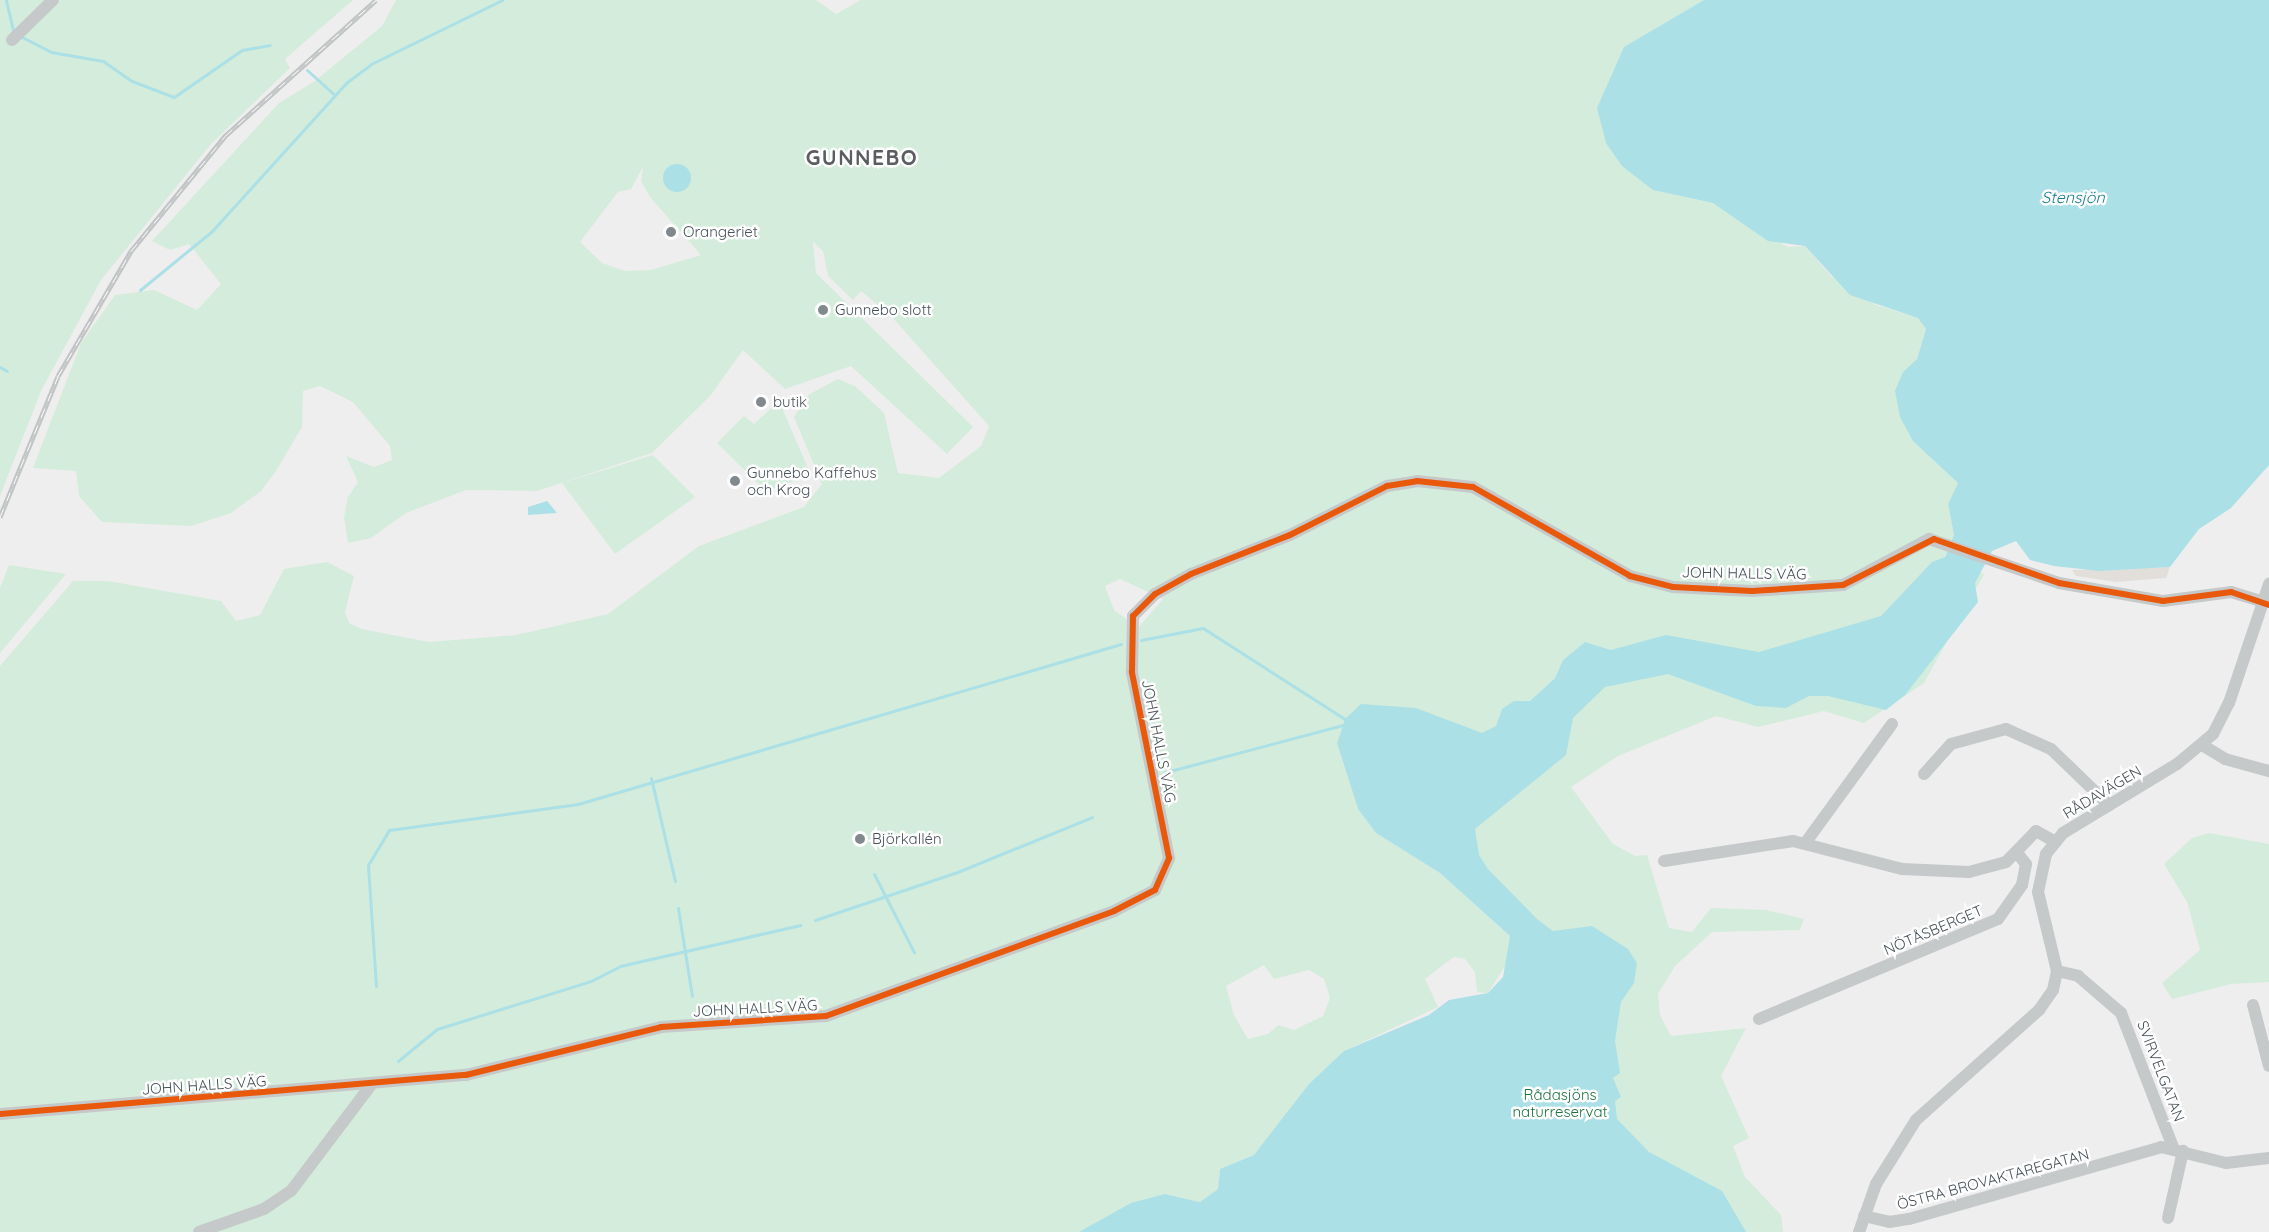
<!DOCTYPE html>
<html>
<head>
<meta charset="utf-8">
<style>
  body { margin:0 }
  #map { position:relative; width:2269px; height:1232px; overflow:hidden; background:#efeeee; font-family:Quicksand,sans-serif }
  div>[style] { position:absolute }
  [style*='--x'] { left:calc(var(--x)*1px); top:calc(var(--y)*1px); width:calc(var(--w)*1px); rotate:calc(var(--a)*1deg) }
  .green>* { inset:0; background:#d4ecdb }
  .sand>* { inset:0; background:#e2dfda }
  .water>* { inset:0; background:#abe0e7 }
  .round { border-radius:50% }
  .stream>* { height:3px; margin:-1.5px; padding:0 1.5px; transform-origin:1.5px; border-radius:1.5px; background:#abe0e7 }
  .minor>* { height:12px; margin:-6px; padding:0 6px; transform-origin:6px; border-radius:6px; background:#c5c9ca }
  .rail>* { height:5px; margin-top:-2.5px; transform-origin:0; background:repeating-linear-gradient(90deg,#fff 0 9px,#c1c4c5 0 18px); box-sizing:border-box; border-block:2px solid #c1c4c5 }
  .cycleway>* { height:6px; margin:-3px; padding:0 3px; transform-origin:3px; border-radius:3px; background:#e8590c }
  .dots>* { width:16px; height:16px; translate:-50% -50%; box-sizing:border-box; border:3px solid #fff; border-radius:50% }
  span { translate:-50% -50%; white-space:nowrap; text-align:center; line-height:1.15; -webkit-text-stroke:5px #fff; paint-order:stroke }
  .poi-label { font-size:15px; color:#475259 }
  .left { translate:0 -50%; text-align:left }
  .street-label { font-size:15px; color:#475259 }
  .park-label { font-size:15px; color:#1e7441 }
  .water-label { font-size:16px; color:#167f8d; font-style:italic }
  .district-label { font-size:21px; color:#5a5e61; font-weight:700; letter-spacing:1.5px }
</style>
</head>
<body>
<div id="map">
  <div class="green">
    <div style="clip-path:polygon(0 0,353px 0,285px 59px,290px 68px,211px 144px,101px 280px,41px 391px,0 496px)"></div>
    <div style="clip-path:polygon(evenodd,396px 0,816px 0,836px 14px,861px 0,1704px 0,1654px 30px,1653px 190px,1713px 203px,1788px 247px,1805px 246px,1831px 276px,1876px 305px,1919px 318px,1926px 329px,1917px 359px,1903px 372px,1940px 464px,1958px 483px,1948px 504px,1954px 535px,1944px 558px,1984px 574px,1924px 683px,1864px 723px,1824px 711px,1758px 727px,1716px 716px,1618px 756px,1571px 787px,1613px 844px,1635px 856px,1647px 855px,1669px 928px,1692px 932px,1711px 908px,1766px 910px,1804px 919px,1800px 930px,1712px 932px,1675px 966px,1658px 994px,1660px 1015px,1671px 1036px,1746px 1028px,1721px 1076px,1749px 1138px,1733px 1146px,1745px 1177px,1781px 1215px,1783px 1232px,1081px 1232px,1200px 1204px,1220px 1190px,1254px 1156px,1490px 994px,1505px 978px,1519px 948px,1345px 719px,1337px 743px,1358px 809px,1376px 833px,1440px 873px,1510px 936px,1509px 960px,1488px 993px,1477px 992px,1475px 972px,1465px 959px,1454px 957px,1439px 968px,1425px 979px,1438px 1007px,1344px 1051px,1254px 1155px,1220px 1169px,1218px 1189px,1200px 1202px,1165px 1194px,1079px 1232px,0 1232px,0 666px,73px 581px,108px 581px,221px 601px,236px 621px,260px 615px,284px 569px,327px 562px,354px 576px,345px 612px,349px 623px,362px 629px,429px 642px,516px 635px,608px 614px,699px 546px,804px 507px,822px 484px,794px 417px,808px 395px,838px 379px,855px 386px,884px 413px,898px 473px,939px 478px,981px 446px,989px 426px,891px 316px,861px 291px,853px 300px,828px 276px,823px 251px,813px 242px,816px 273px,973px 427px,947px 454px,851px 366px,785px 389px,743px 350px,710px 396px,652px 453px,537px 491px,466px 490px,406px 513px,371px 538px,348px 543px,344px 517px,348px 497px,358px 482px,346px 456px,374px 467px,392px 460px,390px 446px,353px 402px,320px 386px,303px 391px,302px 427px,276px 471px,261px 491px,231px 513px,191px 526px,102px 522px,79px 496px,76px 471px,33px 468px,81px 343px,115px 295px,154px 290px,197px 310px,221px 284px,189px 244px,170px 250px,152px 241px,279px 103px,315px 81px,382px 26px,396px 0,643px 167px,641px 181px,650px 197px,701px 255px,651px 270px,625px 271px,602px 263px,580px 242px,618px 192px,631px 189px,643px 167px,396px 0,1120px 579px,1163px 599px,1138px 628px,1114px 610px,1105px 586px,1120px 579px,396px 0,1585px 642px,1611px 650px,1531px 703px,1514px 701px,1530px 701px,1555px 678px,1563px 660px,1585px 642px,396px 0,1264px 965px,1274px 979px,1309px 970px,1324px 979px,1330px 998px,1323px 1016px,1294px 1030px,1278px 1025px,1268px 1034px,1248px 1039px,1234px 1015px,1226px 986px,1264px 965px)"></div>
    <div style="clip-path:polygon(779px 401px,811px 475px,766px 491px,717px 443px,744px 416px,754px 424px)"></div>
    <div style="clip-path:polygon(653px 455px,695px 497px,615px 554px,562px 483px)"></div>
    <div style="clip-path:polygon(9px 565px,66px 574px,0 653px,0 588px)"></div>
    <div style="clip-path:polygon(2209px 833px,2269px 844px,2269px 982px,2231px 984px,2172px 999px,2162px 983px,2200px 950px,2187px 902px,2164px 864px,2192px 838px)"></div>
  </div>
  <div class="sand">
    <div style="clip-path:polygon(2170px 567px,2166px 578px,2116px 582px,2076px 576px,2072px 570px)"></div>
  </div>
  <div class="water">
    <div style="clip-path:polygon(1704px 0,2269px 0,2269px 465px,2231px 508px,2199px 529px,2170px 567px,2099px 571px,2054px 566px,2030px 560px,2016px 541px,1992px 551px,1975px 583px,1978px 602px,1905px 695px,1886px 710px,1828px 696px,1809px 696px,1786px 708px,1756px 706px,1668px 674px,1605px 687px,1573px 718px,1566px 755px,1475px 829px,1479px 855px,1488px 869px,1537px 919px,1553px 931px,1592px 926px,1628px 949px,1637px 963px,1634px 983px,1621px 1002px,1615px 1041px,1620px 1073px,1613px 1078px,1621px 1097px,1615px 1101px,1617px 1119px,1649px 1152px,1722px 1191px,1746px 1232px,1079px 1232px,1131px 1203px,1165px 1194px,1200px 1202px,1218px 1189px,1220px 1169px,1254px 1155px,1309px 1084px,1344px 1051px,1429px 1015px,1449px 1000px,1488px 993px,1503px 977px,1510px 936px,1440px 873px,1376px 833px,1358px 809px,1337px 743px,1345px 719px,1361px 704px,1416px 708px,1482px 733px,1496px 726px,1502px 709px,1514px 701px,1530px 701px,1555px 678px,1563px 660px,1585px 642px,1611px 650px,1666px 635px,1759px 652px,1881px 616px,1932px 562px,1945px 557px,1954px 535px,1948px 504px,1958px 483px,1913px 441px,1900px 417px,1895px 391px,1903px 372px,1917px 359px,1926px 329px,1918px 318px,1850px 295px,1805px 246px,1768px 241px,1713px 203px,1653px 190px,1622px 166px,1606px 143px,1597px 108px,1624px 47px)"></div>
    <div class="round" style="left:663px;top:164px;width:28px;height:28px"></div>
    <div style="clip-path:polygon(547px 501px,557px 513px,528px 515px,528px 507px)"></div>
  </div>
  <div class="stream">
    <div style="--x:6;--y:0;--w:32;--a:77"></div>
    <div style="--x:22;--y:37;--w:33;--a:27"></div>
    <div style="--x:51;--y:52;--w:53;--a:9.8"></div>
    <div style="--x:103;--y:61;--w:35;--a:35"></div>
    <div style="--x:132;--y:81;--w:45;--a:20.9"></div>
    <div style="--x:174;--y:97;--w:83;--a:-34.7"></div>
    <div style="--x:242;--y:50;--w:28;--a:-10"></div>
    <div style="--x:307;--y:70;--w:36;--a:42"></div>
    <div style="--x:140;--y:290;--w:93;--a:-39.3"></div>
    <div style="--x:212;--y:231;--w:200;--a:-47.8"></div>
    <div style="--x:346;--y:83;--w:31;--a:-37"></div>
    <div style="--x:371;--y:64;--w:146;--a:-26"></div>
    <div style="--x:0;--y:367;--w:8;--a:30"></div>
    <div style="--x:1141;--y:640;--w:63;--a:-11"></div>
    <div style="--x:1203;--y:628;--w:169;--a:32.7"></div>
    <div style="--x:1166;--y:772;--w:183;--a:-14.9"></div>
    <div style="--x:651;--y:778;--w:106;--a:76.9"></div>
    <div style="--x:874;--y:874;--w:88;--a:62.9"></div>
    <div style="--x:678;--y:908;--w:89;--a:81"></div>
    <div style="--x:815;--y:920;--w:148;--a:-18.6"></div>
    <div style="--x:955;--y:873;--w:148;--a:-22.2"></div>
    <div style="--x:376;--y:986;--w:121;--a:-93.8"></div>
    <div style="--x:368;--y:865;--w:41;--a:-59"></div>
    <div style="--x:389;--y:830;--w:191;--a:-7.8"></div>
    <div style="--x:578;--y:804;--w:566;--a:-16.42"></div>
    <div style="--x:398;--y:1061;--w:50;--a:-39.4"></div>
    <div style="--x:437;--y:1029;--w:161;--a:-17.3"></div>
    <div style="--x:591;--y:981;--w:33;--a:-27"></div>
    <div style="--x:620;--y:966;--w:185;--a:-12.8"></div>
  </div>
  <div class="minor">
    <div style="--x:12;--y:40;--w:57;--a:-44.3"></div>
    <div style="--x:2202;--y:745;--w:27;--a:31"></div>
    <div style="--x:2225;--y:759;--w:46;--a:15.3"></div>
    <div style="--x:1924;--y:774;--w:40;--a:-48"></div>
    <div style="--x:1951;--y:744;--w:57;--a:-15.3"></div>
    <div style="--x:2006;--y:729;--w:49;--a:24"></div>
    <div style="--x:2051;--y:749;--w:81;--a:44"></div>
    <div style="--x:1806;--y:842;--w:146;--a:-53.9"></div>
    <div style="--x:1664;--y:861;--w:131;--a:-8.8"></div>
    <div style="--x:1793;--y:841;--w:113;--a:14.4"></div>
    <div style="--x:1902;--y:869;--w:67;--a:2.6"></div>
    <div style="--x:1969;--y:872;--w:38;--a:-15"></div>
    <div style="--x:2006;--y:862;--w:43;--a:-45.9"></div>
    <div style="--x:2036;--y:831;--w:21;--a:29"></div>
    <div style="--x:2057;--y:971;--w:22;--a:13"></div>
    <div style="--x:2078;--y:976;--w:57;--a:40.7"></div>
    <div style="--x:2121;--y:1013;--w:144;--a:68.8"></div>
    <div style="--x:2253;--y:1005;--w:63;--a:75.3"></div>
    <div style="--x:1759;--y:1019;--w:259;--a:-22.7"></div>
    <div style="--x:1998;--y:919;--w:42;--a:-54.8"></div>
    <div style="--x:2022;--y:885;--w:21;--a:-79"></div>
    <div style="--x:2026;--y:864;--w:14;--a:-129"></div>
    <div style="--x:0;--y:1114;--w:468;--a:-4.8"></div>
    <div style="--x:466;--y:1075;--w:201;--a:-13.8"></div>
    <div style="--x:661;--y:1027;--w:165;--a:-3.8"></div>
    <div style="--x:826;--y:1016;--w:307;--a:-20"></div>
    <div style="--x:1114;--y:911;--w:46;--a:-27.1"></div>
    <div style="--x:1155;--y:890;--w:35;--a:-66"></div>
    <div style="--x:1169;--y:858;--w:190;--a:-101.3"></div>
    <div style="--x:1132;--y:672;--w:56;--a:-89"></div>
    <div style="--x:1133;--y:616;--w:31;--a:-45"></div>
    <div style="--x:1155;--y:594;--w:41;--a:-29.1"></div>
    <div style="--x:1191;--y:574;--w:106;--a:-21.5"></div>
    <div style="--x:1290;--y:535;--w:109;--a:-26.8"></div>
    <div style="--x:1387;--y:486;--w:30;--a:-9"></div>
    <div style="--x:1417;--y:481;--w:56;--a:6.1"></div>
    <div style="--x:1473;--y:487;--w:180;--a:29.5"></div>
    <div style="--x:1630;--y:576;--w:44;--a:14.3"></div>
    <div style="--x:1673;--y:587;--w:79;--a:2.9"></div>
    <div style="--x:1752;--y:591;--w:91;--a:-3.8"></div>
    <div style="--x:1843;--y:585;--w:98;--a:-28.1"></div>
    <div style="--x:1929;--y:539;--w:137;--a:18.7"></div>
    <div style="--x:2059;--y:583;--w:106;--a:9.8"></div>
    <div style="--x:2163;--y:601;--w:69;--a:-7.5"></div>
    <div style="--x:2231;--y:592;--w:31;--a:17"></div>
    <div style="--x:1864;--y:1216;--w:26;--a:13"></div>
    <div style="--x:1889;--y:1222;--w:20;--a:-9"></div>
    <div style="--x:1909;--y:1219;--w:262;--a:-15.9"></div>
    <div style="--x:2161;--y:1147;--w:67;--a:13.8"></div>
    <div style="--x:2226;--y:1163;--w:43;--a:-6.6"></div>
    <div style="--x:2168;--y:1218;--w:69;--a:-77.4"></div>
    <div style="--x:199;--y:1232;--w:69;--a:-19.5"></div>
    <div style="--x:264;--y:1209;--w:32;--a:-34"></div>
    <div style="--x:291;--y:1191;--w:133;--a:-53"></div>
    <div style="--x:1859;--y:1232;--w:51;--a:-70.5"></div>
    <div style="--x:1876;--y:1184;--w:75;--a:-58"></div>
    <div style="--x:1916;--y:1120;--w:165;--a:-41.8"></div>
    <div style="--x:2039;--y:1010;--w:24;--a:-55"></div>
    <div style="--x:2053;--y:990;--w:19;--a:-78"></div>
    <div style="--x:2057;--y:971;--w:81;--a:-103.5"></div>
    <div style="--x:2038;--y:892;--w:39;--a:-78"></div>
    <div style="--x:2046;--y:854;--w:27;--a:-51"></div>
    <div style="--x:2063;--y:833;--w:133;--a:-31.2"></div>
    <div style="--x:2177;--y:764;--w:47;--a:-39.8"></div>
    <div style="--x:2213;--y:734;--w:35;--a:-63"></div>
    <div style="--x:2229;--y:703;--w:126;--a:-71.4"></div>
  </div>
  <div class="rail">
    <div style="--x:0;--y:517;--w:152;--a:-67.6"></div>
    <div style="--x:58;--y:376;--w:145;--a:-59.7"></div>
    <div style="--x:131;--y:251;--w:149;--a:-50.7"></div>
    <div style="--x:225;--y:136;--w:203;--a:-42"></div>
  </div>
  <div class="cycleway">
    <div style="--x:0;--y:1114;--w:468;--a:-4.8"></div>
    <div style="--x:466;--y:1075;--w:201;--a:-13.8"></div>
    <div style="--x:661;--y:1027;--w:165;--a:-3.8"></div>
    <div style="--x:826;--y:1016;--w:307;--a:-20"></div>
    <div style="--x:1114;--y:911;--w:46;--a:-27.1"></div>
    <div style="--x:1155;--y:890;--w:35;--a:-66"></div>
    <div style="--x:1169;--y:858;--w:190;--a:-101.3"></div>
    <div style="--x:1132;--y:672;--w:56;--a:-89"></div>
    <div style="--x:1133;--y:616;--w:31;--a:-45"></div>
    <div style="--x:1155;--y:594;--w:41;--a:-29.1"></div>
    <div style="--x:1191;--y:574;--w:106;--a:-21.5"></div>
    <div style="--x:1290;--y:535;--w:109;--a:-26.8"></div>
    <div style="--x:1387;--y:486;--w:30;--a:-9"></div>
    <div style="--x:1417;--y:481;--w:56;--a:6.1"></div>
    <div style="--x:1473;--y:487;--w:180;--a:29.5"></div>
    <div style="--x:1630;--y:576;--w:44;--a:14.3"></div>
    <div style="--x:1673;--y:587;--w:79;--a:2.9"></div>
    <div style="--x:1752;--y:591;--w:91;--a:-3.8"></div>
    <div style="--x:1843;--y:585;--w:102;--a:-26.8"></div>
    <div style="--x:1934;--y:539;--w:133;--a:19.4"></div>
    <div style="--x:2059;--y:583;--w:106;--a:9.8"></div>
    <div style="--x:2163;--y:601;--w:69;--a:-7.5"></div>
    <div style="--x:2231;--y:592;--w:40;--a:18.9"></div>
  </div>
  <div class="dots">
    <div style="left:671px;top:232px;background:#82898d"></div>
    <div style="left:823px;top:310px;background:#82898d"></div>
    <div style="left:761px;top:402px;background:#82898d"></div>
    <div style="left:735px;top:481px;background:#82898d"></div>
    <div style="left:860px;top:839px;background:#82898d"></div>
  </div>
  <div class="poi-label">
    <span class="left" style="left:683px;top:232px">Orangeriet</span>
    <span class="left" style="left:835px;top:310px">Gunnebo slott</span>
    <span class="left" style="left:773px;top:402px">butik</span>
    <span class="left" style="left:747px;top:481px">Gunnebo Kaffehus<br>och Krog</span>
    <span class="left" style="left:872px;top:839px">Björkallén</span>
  </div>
  <div class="street-label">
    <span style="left:1744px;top:573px;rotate:1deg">JOHN HALLS VÄG</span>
    <span style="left:1159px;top:741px;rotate:79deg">JOHN HALLS VÄG</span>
    <span style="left:2102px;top:792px;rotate:-31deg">RÅDAVÄGEN</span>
    <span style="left:1933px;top:930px;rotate:-23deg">NÖTÅSBERGET</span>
    <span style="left:755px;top:1008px;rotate:-3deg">JOHN HALLS VÄG</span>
    <span style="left:2161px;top:1071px;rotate:69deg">SVIRVELGATAN</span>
    <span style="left:204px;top:1085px;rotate:-4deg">JOHN HALLS VÄG</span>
    <span style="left:1993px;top:1179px;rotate:-15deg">ÖSTRA BROVAKTAREGATAN</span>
  </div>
  <div class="park-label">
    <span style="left:1560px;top:1103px">Rådasjöns<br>naturreservat</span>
  </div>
  <div class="water-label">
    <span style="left:2073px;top:197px">Stensjön</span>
  </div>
  <div class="district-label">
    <span style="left:862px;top:157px">GUNNEBO</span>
  </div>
</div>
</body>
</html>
